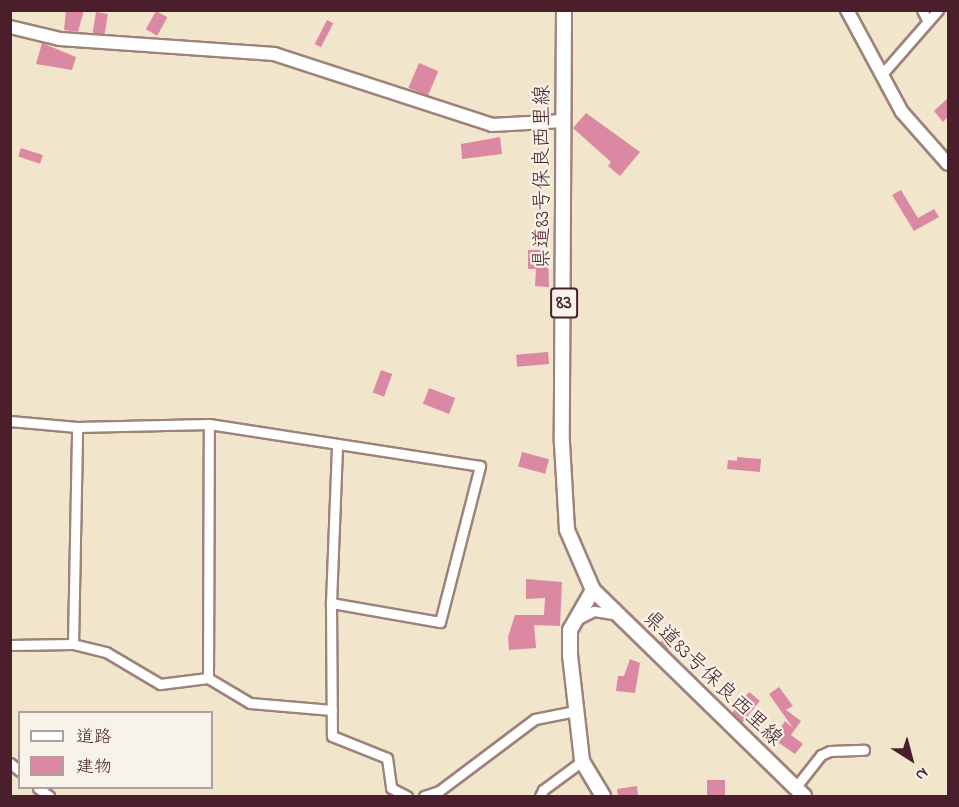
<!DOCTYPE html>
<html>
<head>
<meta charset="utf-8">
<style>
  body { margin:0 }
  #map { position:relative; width:959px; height:807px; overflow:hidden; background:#f1e5cb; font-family:"Indie Flower","Klee One",sans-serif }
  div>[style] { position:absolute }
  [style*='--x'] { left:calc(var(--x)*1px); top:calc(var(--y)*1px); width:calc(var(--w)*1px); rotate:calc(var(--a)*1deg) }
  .building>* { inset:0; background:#db88a3; transform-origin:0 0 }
  .roads { filter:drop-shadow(2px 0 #9e827b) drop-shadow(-2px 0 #9e827b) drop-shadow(0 2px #9e827b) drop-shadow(0 -2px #9e827b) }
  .street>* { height:9px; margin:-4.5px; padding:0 4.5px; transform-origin:4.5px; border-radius:4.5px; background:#fff }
  .secondary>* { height:12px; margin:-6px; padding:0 6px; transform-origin:6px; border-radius:6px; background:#fff }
  .primary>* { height:14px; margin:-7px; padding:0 7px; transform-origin:7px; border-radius:7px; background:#fff }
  span { translate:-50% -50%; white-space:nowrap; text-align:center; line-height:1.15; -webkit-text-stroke:4.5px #f7f3e8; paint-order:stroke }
  .shield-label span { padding:2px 4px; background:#f7f3e8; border:2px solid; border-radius:4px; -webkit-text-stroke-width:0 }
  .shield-label { font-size:20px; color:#4a1f2b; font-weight:700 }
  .street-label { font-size:21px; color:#4a1f2b }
  .frame { position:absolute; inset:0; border:12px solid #4a1f2b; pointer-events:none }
  .legend { position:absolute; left:18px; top:711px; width:195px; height:78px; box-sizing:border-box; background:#f7f3e8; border:2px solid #b29e9c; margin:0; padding:8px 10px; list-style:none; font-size:18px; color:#4a1f2b }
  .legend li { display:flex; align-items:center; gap:12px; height:30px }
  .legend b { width:30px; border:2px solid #b29e9c }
  .north { position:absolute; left:881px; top:729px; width:60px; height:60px; -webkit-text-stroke:4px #f7f3e8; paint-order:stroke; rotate:144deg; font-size:16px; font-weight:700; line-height:24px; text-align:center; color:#4a1f2b }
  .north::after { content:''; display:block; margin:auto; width:21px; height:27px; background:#4a1f2b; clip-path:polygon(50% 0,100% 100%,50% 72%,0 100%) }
</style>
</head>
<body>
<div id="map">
  <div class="building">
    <div style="clip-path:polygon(66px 10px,84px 10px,78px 32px,64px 30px)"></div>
    <div style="left:156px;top:11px;width:13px;height:21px;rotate:29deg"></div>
    <div style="left:96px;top:12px;width:12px;height:21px;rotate:9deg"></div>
    <div style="left:327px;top:20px;width:7px;height:27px;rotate:27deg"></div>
    <div style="clip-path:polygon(42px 43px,76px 57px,72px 70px,36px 64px)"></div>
    <div style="left:419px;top:63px;width:21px;height:27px;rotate:23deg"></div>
    <div style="clip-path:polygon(948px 98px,948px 117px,943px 122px,934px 111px)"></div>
    <div style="clip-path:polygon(586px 113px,640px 152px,620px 176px,608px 166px,611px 162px,573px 128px)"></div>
    <div style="clip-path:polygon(500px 137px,502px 154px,462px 159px,461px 144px)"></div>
    <div style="left:21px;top:148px;width:23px;height:9px;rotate:18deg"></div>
    <div style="clip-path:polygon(901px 190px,918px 218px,934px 209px,939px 217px,914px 231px,892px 195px)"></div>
    <div style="clip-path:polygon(528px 250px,548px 250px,549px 287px,535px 286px,536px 269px,528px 269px)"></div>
    <div style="left:548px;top:352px;width:12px;height:32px;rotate:85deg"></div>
    <div style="left:381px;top:370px;width:12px;height:24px;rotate:20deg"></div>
    <div style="left:429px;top:388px;width:28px;height:17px;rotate:21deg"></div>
    <div style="left:522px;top:452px;width:28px;height:15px;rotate:15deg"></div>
    <div style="clip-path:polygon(737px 457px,761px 459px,760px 472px,727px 469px,728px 460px,737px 461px)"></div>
    <div style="clip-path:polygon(526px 579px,562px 582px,560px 626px,534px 625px,536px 648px,509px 650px,508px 637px,515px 615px,544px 615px,545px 598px,526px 599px)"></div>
    <div style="clip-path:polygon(668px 630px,677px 635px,668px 650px,660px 643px)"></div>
    <div style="clip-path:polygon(630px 659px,640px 663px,635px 693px,616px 691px,618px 676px,624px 676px)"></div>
    <div style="clip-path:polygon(779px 687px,793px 706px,786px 710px,801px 721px,791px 735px,803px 744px,795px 754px,773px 739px,785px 721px,793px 728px,769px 694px)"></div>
    <div style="left:749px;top:692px;width:14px;height:28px;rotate:39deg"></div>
    <div style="left:707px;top:780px;width:18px;height:15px"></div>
    <div style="clip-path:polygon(637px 786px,638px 796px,618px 796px,617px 789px)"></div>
  </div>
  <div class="roads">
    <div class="street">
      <div style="--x:922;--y:10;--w:13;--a:63"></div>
      <div style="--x:883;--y:73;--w:84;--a:-48.9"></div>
      <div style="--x:10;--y:421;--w:67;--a:5.1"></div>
      <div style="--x:77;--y:427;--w:132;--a:-1.3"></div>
      <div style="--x:209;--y:424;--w:274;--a:8.8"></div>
      <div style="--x:480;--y:466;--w:161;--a:104.4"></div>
      <div style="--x:440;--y:622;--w:111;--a:-170.1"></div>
      <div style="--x:337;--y:447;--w:156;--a:92.2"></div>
      <div style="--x:331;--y:603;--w:133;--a:89.6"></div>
      <div style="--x:332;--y:736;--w:59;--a:21.8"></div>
      <div style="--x:387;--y:758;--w:30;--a:82"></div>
      <div style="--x:391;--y:788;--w:18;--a:27"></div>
      <div style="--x:576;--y:620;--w:20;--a:-27"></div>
      <div style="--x:594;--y:611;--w:19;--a:9"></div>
      <div style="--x:73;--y:644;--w:217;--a:-88.9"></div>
      <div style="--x:10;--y:645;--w:63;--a:-0.9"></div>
      <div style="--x:73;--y:644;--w:34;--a:14"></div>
      <div style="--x:106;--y:652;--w:63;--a:30.7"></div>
      <div style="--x:160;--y:684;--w:48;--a:-7.1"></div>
      <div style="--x:208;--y:678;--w:49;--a:30.8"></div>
      <div style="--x:250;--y:703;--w:82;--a:4.9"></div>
      <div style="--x:208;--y:678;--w:254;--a:-89.8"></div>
      <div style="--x:10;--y:763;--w:13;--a:39"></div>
      <div style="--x:38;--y:788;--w:14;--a:36"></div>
      <div style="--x:795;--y:788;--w:42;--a:-51.8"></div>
      <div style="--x:821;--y:755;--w:10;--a:-24"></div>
      <div style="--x:830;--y:751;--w:34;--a:-2"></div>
      <div style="--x:424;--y:796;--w:16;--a:-18"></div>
      <div style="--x:439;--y:791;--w:120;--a:-36.9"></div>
      <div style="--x:535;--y:719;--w:41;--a:-11.3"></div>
      <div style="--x:540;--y:796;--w:7;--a:-63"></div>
      <div style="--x:543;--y:790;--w:49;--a:-36.6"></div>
    </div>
    <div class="secondary">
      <div style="--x:847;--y:10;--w:116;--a:61.7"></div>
      <div style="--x:902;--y:112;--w:69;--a:48.5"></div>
      <div style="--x:10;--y:27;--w:51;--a:13.5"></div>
      <div style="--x:60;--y:39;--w:215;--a:4"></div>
      <div style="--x:274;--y:54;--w:229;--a:18"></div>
      <div style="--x:492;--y:125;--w:72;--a:-3.2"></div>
    </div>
    <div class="primary">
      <div style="--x:564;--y:10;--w:433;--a:90.3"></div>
      <div style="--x:562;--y:443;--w:87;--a:86.7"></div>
      <div style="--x:567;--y:530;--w:65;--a:66.6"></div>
      <div style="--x:593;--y:590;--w:295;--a:44.3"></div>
      <div style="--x:593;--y:590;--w:46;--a:119.9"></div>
      <div style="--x:570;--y:630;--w:25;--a:90"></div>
      <div style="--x:570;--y:655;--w:107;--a:83.5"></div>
      <div style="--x:582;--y:761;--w:41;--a:59"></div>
    </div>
  </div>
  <div class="shield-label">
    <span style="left:564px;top:303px">83</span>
  </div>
  <div class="street-label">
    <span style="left:543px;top:177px;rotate:-90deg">県道83号保良西里線</span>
    <span style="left:712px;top:679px;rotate:44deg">県道83号保良西里線</span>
  </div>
  <div class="frame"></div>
  <ul class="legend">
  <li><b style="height:8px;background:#fff"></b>道路</li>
  <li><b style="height:16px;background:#db88a3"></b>建物</li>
  </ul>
  <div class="north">N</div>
</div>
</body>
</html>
